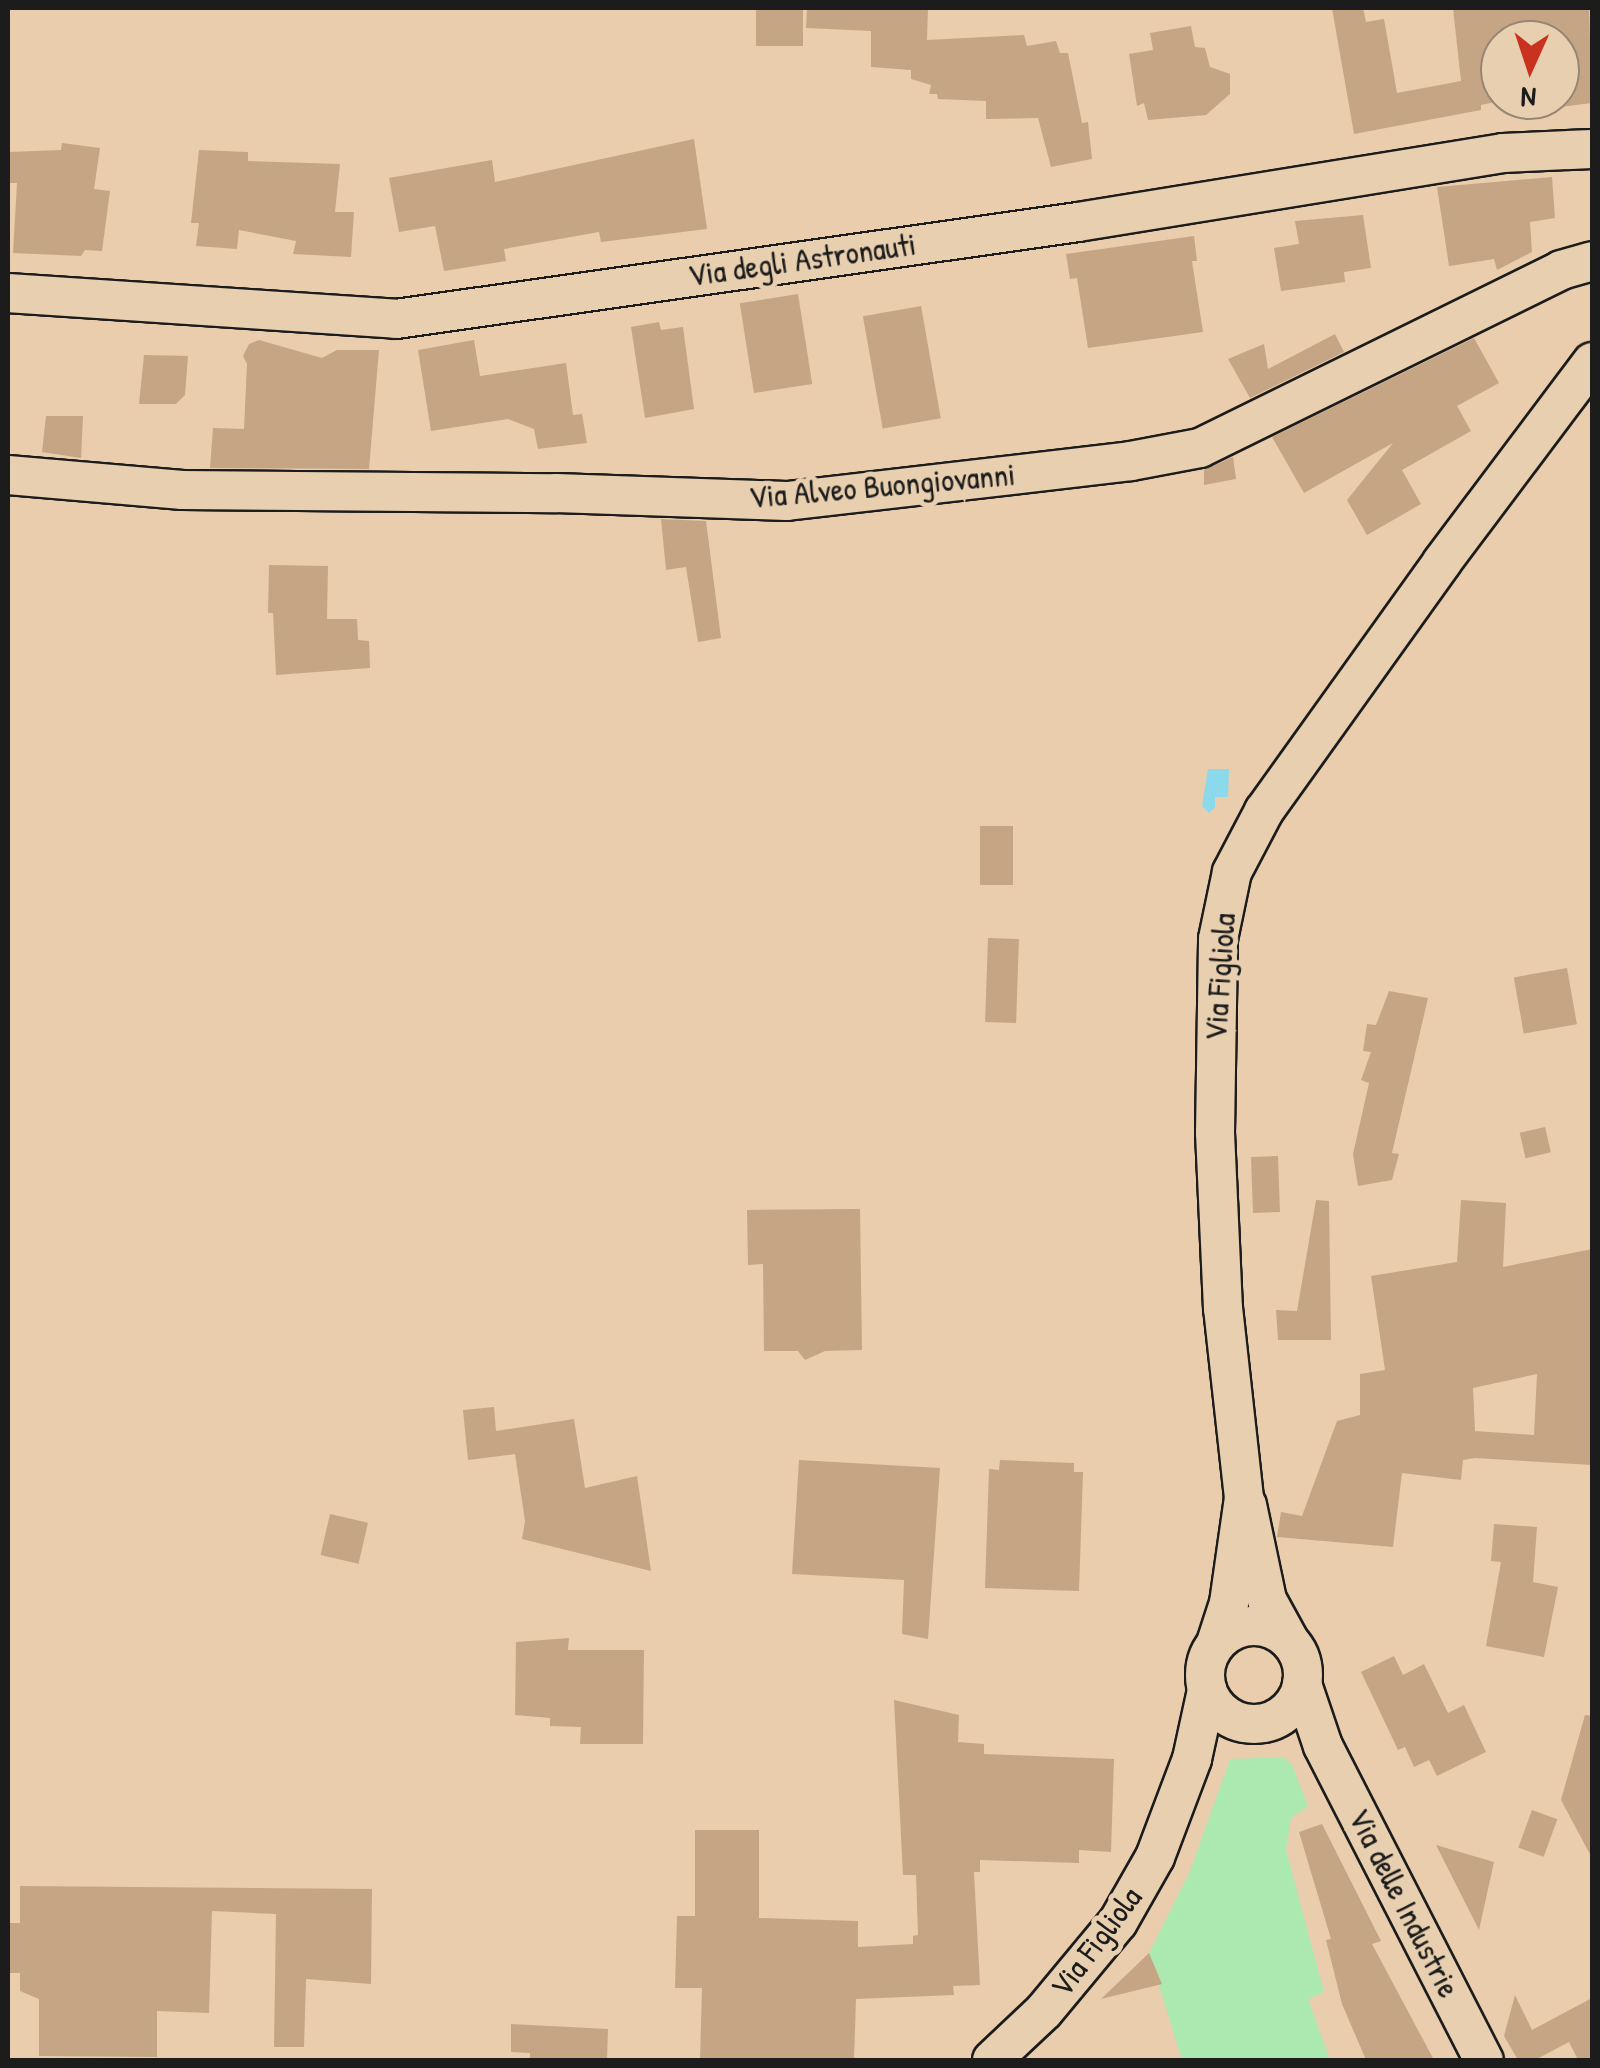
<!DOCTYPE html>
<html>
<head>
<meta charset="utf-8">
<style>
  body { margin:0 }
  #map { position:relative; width:1600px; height:2068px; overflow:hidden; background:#e9cdac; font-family:"Patrick Hand",sans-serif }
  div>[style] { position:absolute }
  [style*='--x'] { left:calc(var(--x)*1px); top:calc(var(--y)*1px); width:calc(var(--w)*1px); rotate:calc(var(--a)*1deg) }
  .green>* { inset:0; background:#ace9b0 }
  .water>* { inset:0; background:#8cd9ec }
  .building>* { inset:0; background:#c6a585; transform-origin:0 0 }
  .roads { filter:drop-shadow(2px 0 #1c1c1c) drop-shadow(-2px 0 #1c1c1c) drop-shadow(0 2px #1c1c1c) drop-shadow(0 -2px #1c1c1c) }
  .minor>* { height:38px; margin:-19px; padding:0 19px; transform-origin:19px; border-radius:19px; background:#e7cfaf }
  .minor>.ring { margin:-19px; padding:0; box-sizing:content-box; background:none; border:38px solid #e7cfaf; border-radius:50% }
  span { translate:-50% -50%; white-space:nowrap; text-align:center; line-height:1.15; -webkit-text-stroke:10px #e7cfaf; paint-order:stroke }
  .street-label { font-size:32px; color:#1c1c1c }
  .frame { position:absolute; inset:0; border:10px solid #1c1c1c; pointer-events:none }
  .north { position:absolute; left:1480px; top:20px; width:100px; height:100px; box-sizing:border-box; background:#e7cfaf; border:2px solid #968774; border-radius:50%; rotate:183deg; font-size:28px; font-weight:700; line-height:40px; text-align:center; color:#1c1c1c }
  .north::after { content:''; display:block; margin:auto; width:35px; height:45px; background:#c8321e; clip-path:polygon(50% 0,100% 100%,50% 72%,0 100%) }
</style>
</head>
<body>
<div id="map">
  <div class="green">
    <div style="clip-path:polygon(1283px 1757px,1292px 1765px,1308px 1806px,1291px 1818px,1286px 1850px,1324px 1992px,1308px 1999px,1330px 2060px,1182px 2060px,1149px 1953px,1190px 1871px,1230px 1759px)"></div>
  </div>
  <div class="water">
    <div style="clip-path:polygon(1208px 769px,1229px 769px,1228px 797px,1215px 797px,1215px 807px,1209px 813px,1202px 806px)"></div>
  </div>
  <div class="building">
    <div style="left:756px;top:8px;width:47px;height:38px"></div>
    <div style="clip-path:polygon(807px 8px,928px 8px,927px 40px,1024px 35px,1027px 46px,1056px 41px,1060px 53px,1068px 53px,1082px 123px,1088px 122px,1092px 159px,1051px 167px,1038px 118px,986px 119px,986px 101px,938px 99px,937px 94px,929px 94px,931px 85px,911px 79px,911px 70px,871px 67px,871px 31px,806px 28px)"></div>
    <div style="clip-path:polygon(1332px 8px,1363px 8px,1366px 22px,1384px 19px,1397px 93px,1461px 81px,1453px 8px,1589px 8px,1592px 103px,1560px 107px,1560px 40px,1491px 40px,1500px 101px,1481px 105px,1481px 110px,1354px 134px)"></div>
    <div style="clip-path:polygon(1191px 26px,1195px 47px,1205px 48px,1210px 67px,1230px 74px,1230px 94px,1206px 115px,1148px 120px,1144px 103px,1137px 106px,1129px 54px,1153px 50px,1150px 33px)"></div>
    <div style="clip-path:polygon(694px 139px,707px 229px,601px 242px,599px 232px,504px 249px,506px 261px,444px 271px,435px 226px,399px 232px,389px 178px,492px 160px,495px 182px)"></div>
    <div style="clip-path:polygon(62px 143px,100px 148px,94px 189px,110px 191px,102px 251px,85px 250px,81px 256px,13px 253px,17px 183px,8px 183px,8px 152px,61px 150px)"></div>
    <div style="clip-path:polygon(199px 150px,248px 152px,248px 161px,340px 164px,335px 212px,354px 212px,351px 257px,293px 254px,296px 241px,239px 230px,237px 249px,196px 246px,199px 223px,191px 223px)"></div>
    <div style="clip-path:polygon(1552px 177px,1555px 218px,1530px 222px,1532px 252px,1497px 270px,1494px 259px,1449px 266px,1437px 187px)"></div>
    <div style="clip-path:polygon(1363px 215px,1371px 268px,1344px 272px,1345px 282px,1281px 291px,1274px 248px,1299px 244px,1295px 221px)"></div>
    <div style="clip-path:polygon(1194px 236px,1197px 261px,1192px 261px,1203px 332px,1088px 348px,1077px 278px,1070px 279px,1066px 254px)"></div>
    <div style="left:798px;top:294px;width:91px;height:59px;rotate:81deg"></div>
    <div style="left:921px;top:306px;width:114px;height:59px;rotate:80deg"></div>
    <div style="clip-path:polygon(659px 322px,661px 330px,683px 327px,694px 409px,645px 418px,631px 327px)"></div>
    <div style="clip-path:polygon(1335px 334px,1344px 352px,1250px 398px,1228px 359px,1264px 344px,1268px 369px)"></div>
    <div style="clip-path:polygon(1474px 338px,1499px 383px,1457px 406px,1471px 431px,1402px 470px,1421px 504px,1367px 535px,1347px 500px,1393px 443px,1304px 493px,1272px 437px)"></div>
    <div style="clip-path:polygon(259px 340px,322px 358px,337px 350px,379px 350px,369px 469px,210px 468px,213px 428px,244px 429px,247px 364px,243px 356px,249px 344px)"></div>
    <div style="clip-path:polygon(474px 340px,480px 376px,566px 363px,573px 415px,582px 414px,587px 443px,538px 449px,534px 429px,508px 419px,431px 431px,418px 350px)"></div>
    <div style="clip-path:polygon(144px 355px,188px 356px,185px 395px,176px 404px,139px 404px)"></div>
    <div style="clip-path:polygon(46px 416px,83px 416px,81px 458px,42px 452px)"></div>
    <div style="clip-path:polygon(1233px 457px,1236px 479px,1204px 485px,1204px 470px)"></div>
    <div style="clip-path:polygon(661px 519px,706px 521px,721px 638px,698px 642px,686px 567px,666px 570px)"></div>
    <div style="clip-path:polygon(269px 565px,328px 566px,327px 619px,357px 619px,358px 640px,369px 641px,370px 668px,276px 675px,273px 613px,268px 613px)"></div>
    <div style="left:1013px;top:826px;width:59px;height:33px;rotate:90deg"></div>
    <div style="left:988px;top:938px;width:31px;height:84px;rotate:2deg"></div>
    <div style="left:1567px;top:968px;width:57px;height:54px;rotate:80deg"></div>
    <div style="clip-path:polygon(1389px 991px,1428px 998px,1392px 1153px,1399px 1154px,1392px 1180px,1358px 1186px,1353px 1154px,1369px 1083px,1361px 1080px,1371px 1052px,1363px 1051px,1367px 1024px,1376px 1025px)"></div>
    <div style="left:1545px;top:1127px;width:26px;height:26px;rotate:77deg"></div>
    <div style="left:1278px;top:1156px;width:56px;height:27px;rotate:88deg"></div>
    <div style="clip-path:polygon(1316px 1200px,1329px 1201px,1331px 1340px,1278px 1340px,1276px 1310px,1297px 1311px)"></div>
    <div style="clip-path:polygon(evenodd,1461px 1200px,1506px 1203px,1503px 1267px,1592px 1249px,1592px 1465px,1475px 1458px,1463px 1460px,1461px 1480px,1402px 1473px,1393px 1547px,1277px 1537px,1281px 1512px,1302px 1516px,1337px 1421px,1360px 1415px,1360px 1374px,1385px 1370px,1371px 1276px,1457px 1262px,1461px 1200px,1537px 1374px,1534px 1435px,1475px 1431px,1473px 1388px,1537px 1374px)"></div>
    <div style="clip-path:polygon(860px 1209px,862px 1350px,825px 1351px,805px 1360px,798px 1351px,764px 1351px,763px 1264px,748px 1265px,747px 1210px)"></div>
    <div style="clip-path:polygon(494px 1407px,496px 1431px,574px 1419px,585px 1488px,637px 1476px,651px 1571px,522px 1539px,525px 1521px,515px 1454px,468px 1460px,463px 1410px)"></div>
    <div style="clip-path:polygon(799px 1460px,940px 1468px,928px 1639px,902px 1634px,904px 1580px,792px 1574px)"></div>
    <div style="clip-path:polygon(1000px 1460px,1074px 1463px,1074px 1472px,1083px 1472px,1079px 1591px,985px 1588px,989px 1469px,999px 1470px)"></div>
    <div style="left:330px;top:1514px;width:39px;height:42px;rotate:13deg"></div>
    <div style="clip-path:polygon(1494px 1524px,1537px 1527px,1533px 1582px,1558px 1587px,1544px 1657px,1486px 1646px,1501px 1562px,1491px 1561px)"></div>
    <div style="clip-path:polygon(569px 1638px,568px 1650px,644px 1650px,643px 1744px,580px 1744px,581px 1727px,550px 1726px,550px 1718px,515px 1715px,516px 1642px)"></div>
    <div style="clip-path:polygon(1394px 1656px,1403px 1675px,1424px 1664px,1448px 1713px,1464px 1705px,1486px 1752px,1437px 1776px,1429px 1760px,1414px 1767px,1405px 1747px,1398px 1750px,1361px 1672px)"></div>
    <div style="clip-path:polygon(894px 1700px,959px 1715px,958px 1742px,984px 1744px,984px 1754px,1114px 1759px,1111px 1852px,1079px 1850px,1079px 1863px,980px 1860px,980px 1872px,974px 1872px,980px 1985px,953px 1986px,954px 1995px,856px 1999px,854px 2060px,700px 2060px,702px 1988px,675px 1988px,677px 1916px,695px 1916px,695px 1830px,759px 1830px,759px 1918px,858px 1921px,858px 1947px,913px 1944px,913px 1936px,918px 1935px,916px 1875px,903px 1875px)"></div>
    <div style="clip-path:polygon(1585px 1715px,1592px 1716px,1592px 1858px,1561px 1800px)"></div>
    <div style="left:1532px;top:1810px;width:27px;height:40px;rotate:20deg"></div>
    <div style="clip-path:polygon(1322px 1824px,1381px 1941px,1372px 1944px,1434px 2060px,1366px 2060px,1342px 2004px,1326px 1940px,1331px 1939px,1299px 1832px)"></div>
    <div style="clip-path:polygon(1436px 1845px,1494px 1862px,1479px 1930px)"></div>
    <div style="clip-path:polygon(20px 1886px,372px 1889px,371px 1984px,306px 1979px,304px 2047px,274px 2047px,276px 1914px,212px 1911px,209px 2013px,157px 2011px,157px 2057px,39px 2056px,39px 1999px,20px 1991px,20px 1973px,8px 1973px,8px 1923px,20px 1923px)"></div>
    <div style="clip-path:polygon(1149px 1953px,1162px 1984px,1101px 1999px)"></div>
    <div style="clip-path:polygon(1515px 1995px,1532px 2030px,1592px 1998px,1592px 2060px,1578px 2060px,1569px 2042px,1535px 2060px,1518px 2060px,1504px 2036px)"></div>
    <div style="clip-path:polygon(511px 2024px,608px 2029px,607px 2060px,530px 2060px,530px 2053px,511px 2052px)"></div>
  </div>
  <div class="roads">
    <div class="minor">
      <div style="--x:8;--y:293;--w:389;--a:3.8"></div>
      <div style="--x:396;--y:319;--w:689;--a:-8.09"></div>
      <div style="--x:1078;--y:222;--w:431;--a:-9.2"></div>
      <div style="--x:1503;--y:153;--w:89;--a:-2.6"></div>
      <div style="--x:8;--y:475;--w:175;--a:4.9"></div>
      <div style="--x:182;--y:490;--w:374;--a:0.5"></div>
      <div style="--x:556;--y:493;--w:231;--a:2"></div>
      <div style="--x:787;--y:501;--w:346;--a:-6.6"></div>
      <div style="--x:1131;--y:461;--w:70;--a:-10.7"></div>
      <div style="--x:1200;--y:448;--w:402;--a:-26.2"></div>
      <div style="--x:1561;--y:270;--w:32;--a:-16"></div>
      <div style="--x:1247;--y:1505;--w:97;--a:78.1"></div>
      <div style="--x:1267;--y:1600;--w:46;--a:61.2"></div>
      <div class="ring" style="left:1205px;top:1626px;width:60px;height:60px"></div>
      <div style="--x:1216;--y:1643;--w:42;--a:-72"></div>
      <div style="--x:1229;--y:1603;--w:106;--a:-81.9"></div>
      <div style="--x:1244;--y:1498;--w:190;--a:-96.3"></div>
      <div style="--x:1223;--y:1309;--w:176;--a:-92.6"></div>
      <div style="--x:1215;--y:1133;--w:194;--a:-89.1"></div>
      <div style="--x:1218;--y:939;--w:68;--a:-78.2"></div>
      <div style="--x:1232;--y:872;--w:69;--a:-62.3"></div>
      <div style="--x:1264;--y:811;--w:306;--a:-54.4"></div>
      <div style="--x:1442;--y:562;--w:250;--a:-53.1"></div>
      <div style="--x:1302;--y:1684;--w:65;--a:71.3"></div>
      <div style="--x:1323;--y:1746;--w:353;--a:62.9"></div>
      <div style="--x:992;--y:2060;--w:71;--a:-43.3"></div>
      <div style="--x:1044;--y:2011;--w:116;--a:-50.3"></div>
      <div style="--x:1118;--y:1922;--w:75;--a:-60.4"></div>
      <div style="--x:1155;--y:1857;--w:105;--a:-69.3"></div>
      <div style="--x:1192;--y:1759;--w:71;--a:-77.7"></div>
    </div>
  </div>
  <div class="street-label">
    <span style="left:802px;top:260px;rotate:-8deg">Via degli Astronauti</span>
    <span style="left:882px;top:486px;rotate:-5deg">Via Alveo Buongiovanni</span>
    <span style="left:1220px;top:977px;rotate:-86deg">Via Figliola</span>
    <span style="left:1404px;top:1903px;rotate:63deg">Via delle Industrie</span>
    <span style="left:1096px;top:1942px;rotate:-53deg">Via Figliola</span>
  </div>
  <div class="frame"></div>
  <div class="north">N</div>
</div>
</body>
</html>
